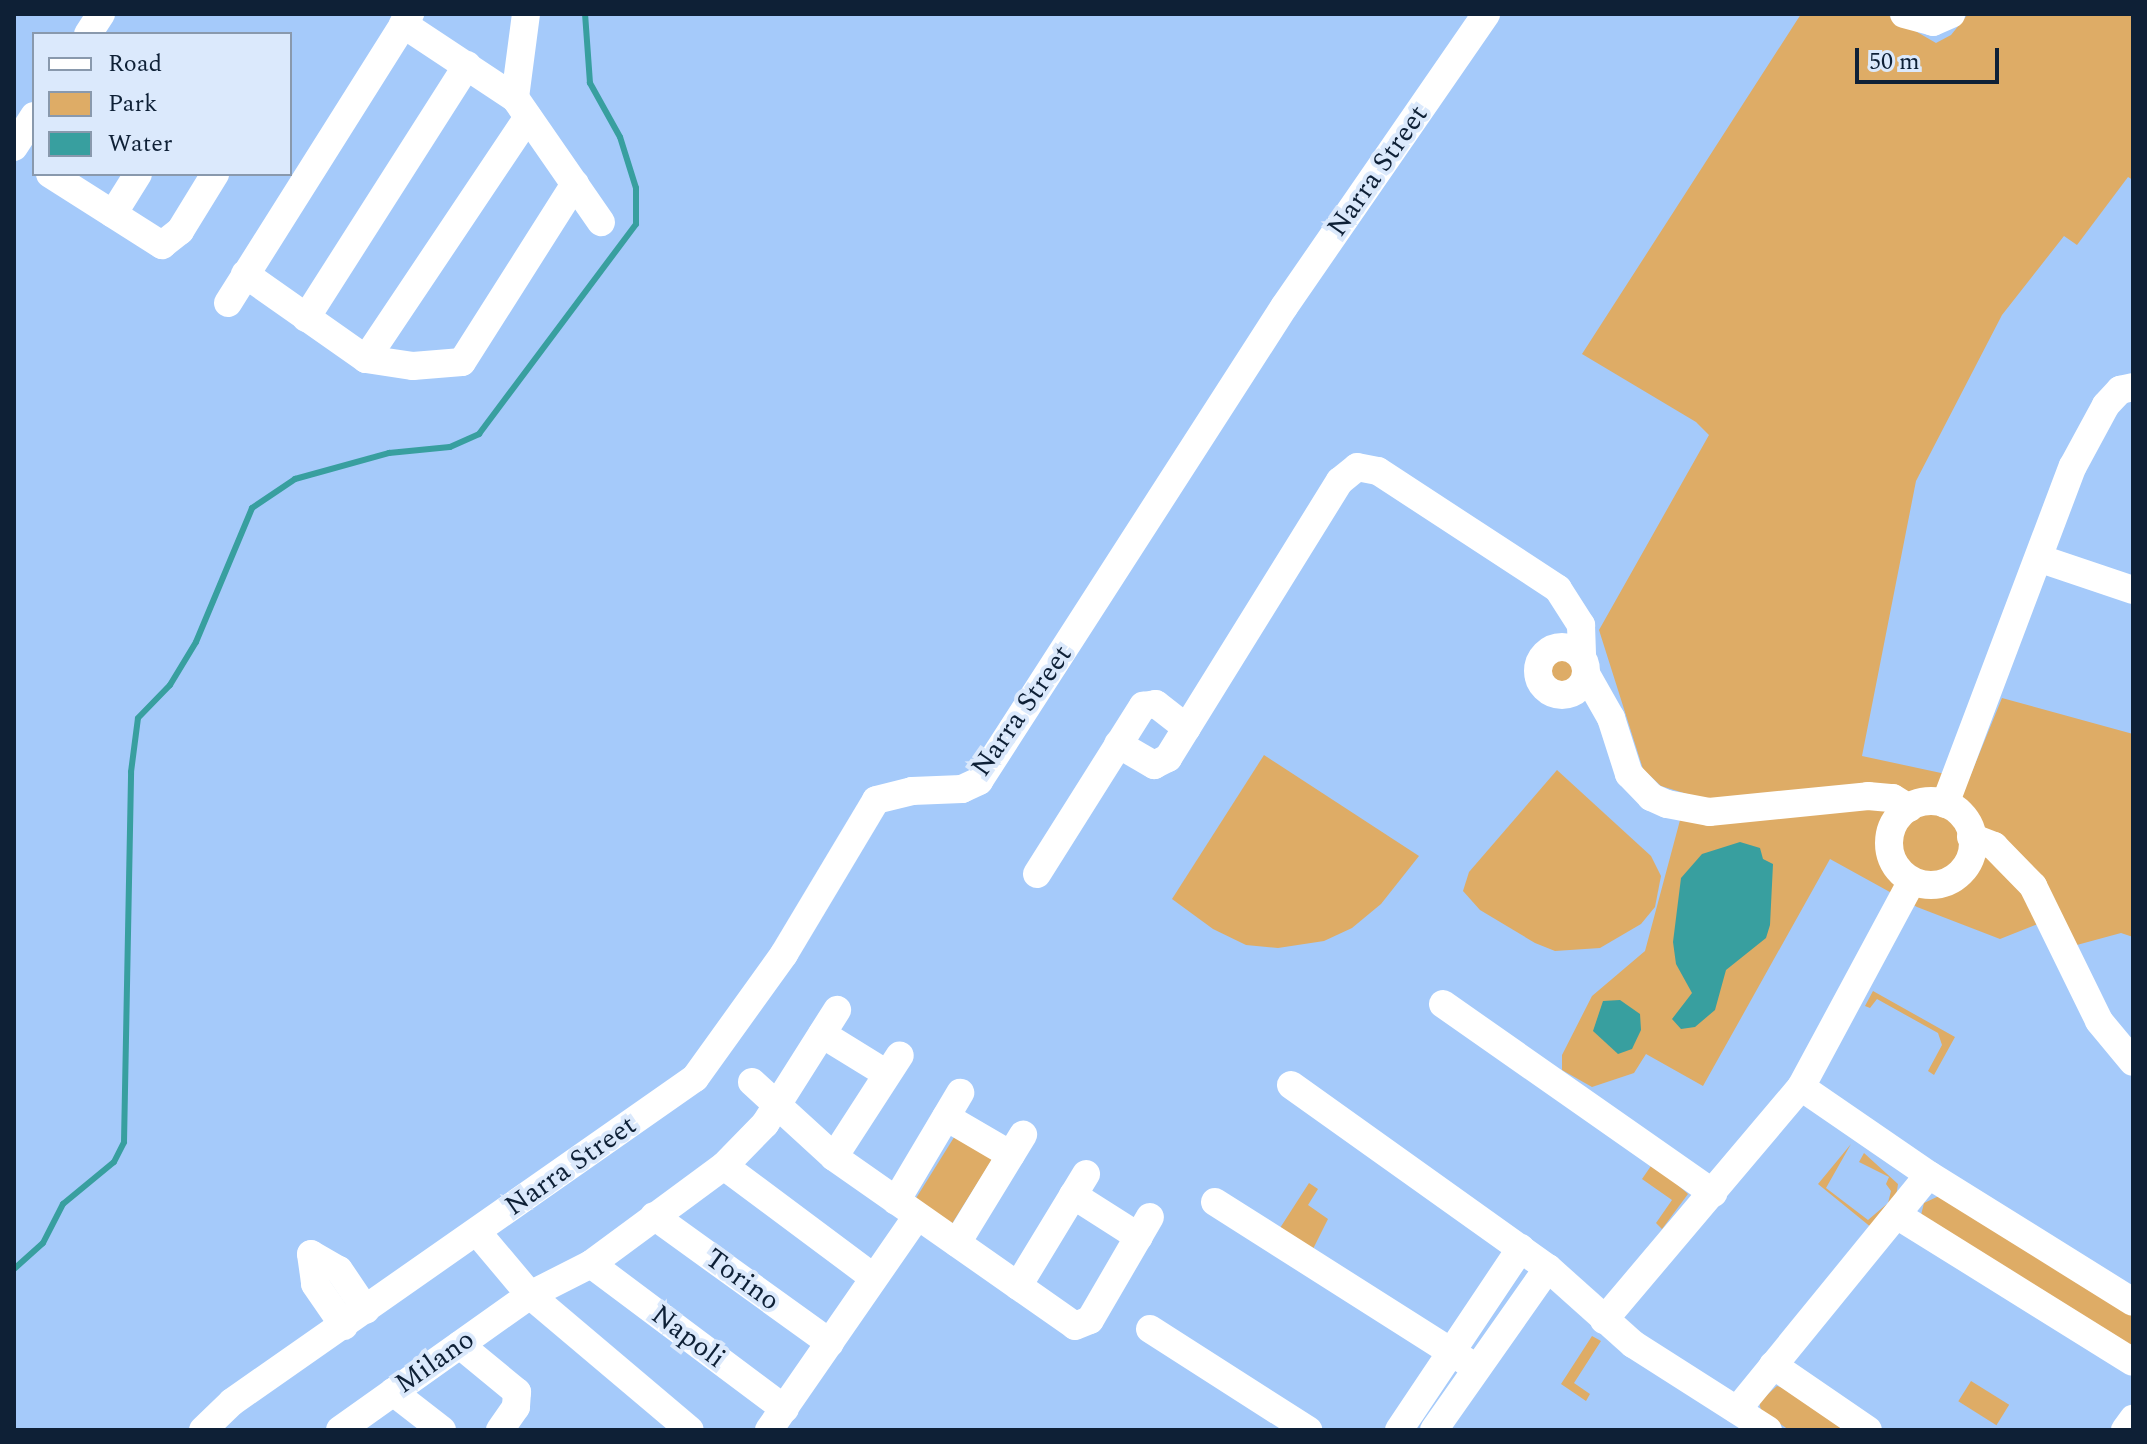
<!DOCTYPE html>
<html>
<head>
<meta charset="utf-8">
<style>
  body { margin:0 }
  #map { position:relative; width:2147px; height:1444px; overflow:hidden; background:#a5cafa; font-family:Spectral,serif }
  div>[style] { position:absolute }
  [style*='--x'] { left:calc(var(--x)*1px); top:calc(var(--y)*1px); width:calc(var(--w)*1px); rotate:calc(var(--a)*1deg) }
  .green>* { inset:0; background:#deac66; transform-origin:0 0 }
  .round { border-radius:50% }
  .water>* { inset:0; background:#389f9f }
  .stream>* { height:6px; margin:-3px; padding:0 3px; transform-origin:3px; border-radius:3px; background:#389f9f }
  .minor>* { height:28px; margin:-14px; padding:0 14px; transform-origin:14px; border-radius:14px; background:#fff }
  .minor>.ring { margin:-14px; padding:0; box-sizing:content-box; background:none; border:28px solid #fff; border-radius:50% }
  span { translate:-50% -50%; white-space:nowrap; text-align:center; line-height:1.15; -webkit-text-stroke:8px #dbe9fc; paint-order:stroke }
  .street-label { font-size:28px; color:#0e2036 }
  .frame { position:absolute; inset:0; border:16px solid #0e2036; pointer-events:none }
  .legend { position:absolute; left:32px; top:32px; width:260px; height:144px; box-sizing:border-box; background:#dbe9fc; border:2px solid #8999ad; margin:0; padding:10px 14px; list-style:none; font-size:24px; color:#0e2036 }
  .legend li { display:flex; align-items:center; gap:16px; height:40px }
  .legend b { width:40px; border:2px solid #8999ad }
  .scale { position:absolute; left:1855px; top:48px; width:144px; height:36px; box-sizing:border-box; border:4px solid #0e2036; border-top:0; padding-left:10px; font-size:24px; line-height:28px; white-space:nowrap; color:#0e2036; -webkit-text-stroke:6px #dbe9fc; paint-order:stroke }
</style>
</head>
<body>
<div id="map">
  <div class="green">
    <div style="clip-path:polygon(1801px 14px,1886px 14px,1936px 43px,1951px 35px,1968px 14px,2133px 14px,2133px 180px,2128px 177px,2077px 245px,2064px 236px,2002px 315px,1916px 481px,1862px 756px,1969px 779px,2002px 698px,2133px 734px,2133px 937px,2121px 933px,2051px 952px,2038px 924px,2000px 939px,1917px 907px,1830px 859px,1703px 1086px,1646px 1054px,1634px 1073px,1592px 1087px,1562px 1070px,1562px 1055px,1592px 996px,1645px 951px,1687px 794px,1661px 786px,1643px 769px,1599px 630px,1709px 435px,1696px 422px,1582px 354px)"></div>
    <div class="round" style="left:1551px;top:659px;width:24px;height:24px"></div>
    <div style="clip-path:polygon(1264px 755px,1419px 856px,1381px 904px,1352px 928px,1324px 941px,1278px 948px,1246px 945px,1213px 929px,1172px 899px)"></div>
    <div style="clip-path:polygon(1557px 770px,1651px 856px,1661px 876px,1655px 907px,1641px 924px,1600px 948px,1555px 951px,1535px 943px,1480px 910px,1463px 891px,1469px 872px)"></div>
    <div style="clip-path:polygon(1873px 991px,1955px 1037px,1934px 1075px,1928px 1071px,1942px 1045px,1938px 1033px,1877px 999px,1870px 1008px,1865px 1006px)"></div>
    <div style="left:958px;top:1131px;width:44px;height:84px;rotate:32deg"></div>
    <div style="clip-path:polygon(1851px 1144px,1826px 1188px,1868px 1220px,1888px 1203px,1891px 1191px,1886px 1184px,1889px 1177px,1859px 1162px,1864px 1153px,1898px 1184px,1896px 1197px,1872px 1228px,1818px 1184px)"></div>
    <div style="clip-path:polygon(1653px 1163px,1688px 1194px,1662px 1229px,1656px 1223px,1672px 1200px,1642px 1179px)"></div>
    <div style="clip-path:polygon(1309px 1183px,1318px 1189px,1308px 1205px,1328px 1219px,1313px 1249px,1280px 1228px)"></div>
    <div style="clip-path:polygon(1939px 1196px,2133px 1316px,2133px 1352px,1921px 1215px,1924px 1203px)"></div>
    <div style="clip-path:polygon(1592px 1336px,1601px 1341px,1574px 1383px,1590px 1394px,1586px 1401px,1561px 1384px)"></div>
    <div style="left:1971px;top:1381px;width:45px;height:24px;rotate:32deg"></div>
    <div style="clip-path:polygon(1777px 1386px,1786px 1389px,1848px 1430px,1789px 1430px,1761px 1410px,1759px 1402px)"></div>
  </div>
  <div class="water">
    <div style="clip-path:polygon(1740px 842px,1760px 848px,1763px 859px,1773px 864px,1770px 925px,1766px 938px,1726px 970px,1715px 1010px,1695px 1027px,1681px 1029px,1672px 1019px,1692px 993px,1676px 964px,1673px 942px,1681px 878px,1702px 854px)"></div>
    <div style="clip-path:polygon(1620px 1000px,1640px 1014px,1641px 1030px,1632px 1049px,1618px 1054px,1593px 1031px,1603px 1001px)"></div>
  </div>
  <div class="stream">
    <div style="--x:14;--y:1269;--w:39;--a:-42"></div>
    <div style="--x:43;--y:1243;--w:44;--a:-62.9"></div>
    <div style="--x:63;--y:1204;--w:66;--a:-39.5"></div>
    <div style="--x:114;--y:1162;--w:22;--a:-63"></div>
    <div style="--x:124;--y:1142;--w:370;--a:-88.9"></div>
    <div style="--x:131;--y:772;--w:54;--a:-82.6"></div>
    <div style="--x:138;--y:718;--w:46;--a:-45.9"></div>
    <div style="--x:170;--y:685;--w:50;--a:-58.8"></div>
    <div style="--x:196;--y:642;--w:145;--a:-67.3"></div>
    <div style="--x:252;--y:508;--w:52;--a:-34"></div>
    <div style="--x:295;--y:479;--w:98;--a:-15.5"></div>
    <div style="--x:389;--y:453;--w:61;--a:-5.6"></div>
    <div style="--x:450;--y:447;--w:32;--a:-24"></div>
    <div style="--x:479;--y:434;--w:262;--a:-53.2"></div>
    <div style="--x:636;--y:224;--w:36;--a:-90"></div>
    <div style="--x:636;--y:188;--w:53;--a:-107.4"></div>
    <div style="--x:620;--y:137;--w:62;--a:-119.1"></div>
    <div style="--x:590;--y:83;--w:69;--a:-94.1"></div>
  </div>
  <div class="minor">
    <div style="--x:526;--y:14;--w:85;--a:97.5"></div>
    <div style="--x:515;--y:98;--w:151;--a:55.3"></div>
    <div style="--x:1904;--y:14;--w:30;--a:15"></div>
    <div style="--x:1933;--y:22;--w:20;--a:-24"></div>
    <div style="--x:403;--y:24;--w:134;--a:33.5"></div>
    <div style="--x:88;--y:34;--w:24;--a:-57"></div>
    <div style="--x:14;--y:147;--w:37;--a:-57"></div>
    <div style="--x:50;--y:174;--w:133;--a:32.4"></div>
    <div style="--x:162;--y:245;--w:23;--a:-38"></div>
    <div style="--x:180;--y:231;--w:67;--a:-58.4"></div>
    <div style="--x:113;--y:214;--w:47;--a:-58"></div>
    <div style="--x:245;--y:274;--w:148;--a:35.1"></div>
    <div style="--x:366;--y:359;--w:48;--a:8.5"></div>
    <div style="--x:413;--y:366;--w:49;--a:-4.7"></div>
    <div style="--x:462;--y:362;--w:211;--a:-57.6"></div>
    <div style="--x:228;--y:303;--w:342;--a:-57.8"></div>
    <div style="--x:306;--y:318;--w:300;--a:-57.5"></div>
    <div style="--x:366;--y:359;--w:291;--a:-56.2"></div>
    <div style="--x:2041;--y:559;--w:97;--a:18.6"></div>
    <div class="ring" style="left:1538px;top:647px;width:20px;height:20px"></div>
    <div style="--x:1586;--y:674;--w:51;--a:60.4"></div>
    <div style="--x:1611;--y:718;--w:59;--a:72.2"></div>
    <div style="--x:1629;--y:774;--w:32;--a:46"></div>
    <div style="--x:1651;--y:797;--w:17;--a:24"></div>
    <div style="--x:1667;--y:804;--w:43;--a:10.8"></div>
    <div style="--x:1709;--y:812;--w:160;--a:-5.7"></div>
    <div style="--x:1868;--y:796;--w:25;--a:5"></div>
    <div style="--x:1893;--y:798;--w:19;--a:32"></div>
    <div style="--x:1118;--y:744;--w:42;--a:30.3"></div>
    <div style="--x:1154;--y:765;--w:16;--a:-27"></div>
    <div style="--x:1168;--y:758;--w:326;--a:-58.2"></div>
    <div style="--x:1340;--y:481;--w:22;--a:-39"></div>
    <div style="--x:1357;--y:467;--w:21;--a:11"></div>
    <div style="--x:1378;--y:471;--w:215;--a:33.2"></div>
    <div style="--x:1558;--y:589;--w:43;--a:57.4"></div>
    <div style="--x:1581;--y:625;--w:32;--a:88"></div>
    <div class="ring" style="left:1889px;top:801px;width:56px;height:56px"></div>
    <div style="--x:1945;--y:804;--w:361;--a:-69.3"></div>
    <div style="--x:2073;--y:466;--w:69;--a:-61.6"></div>
    <div style="--x:2106;--y:405;--w:21;--a:-47"></div>
    <div style="--x:2120;--y:390;--w:13;--a:-13"></div>
    <div style="--x:1971;--y:837;--w:25;--a:21"></div>
    <div style="--x:1994;--y:846;--w:56;--a:45.7"></div>
    <div style="--x:2033;--y:886;--w:150;--a:63.9"></div>
    <div style="--x:2099;--y:1021;--w:53;--a:50.3"></div>
    <div style="--x:1037;--y:874;--w:199;--a:-57.8"></div>
    <div style="--x:1143;--y:706;--w:13;--a:-9"></div>
    <div style="--x:1156;--y:704;--w:39;--a:38"></div>
    <div style="--x:1443;--y:1004;--w:330;--a:35"></div>
    <div style="--x:822;--y:1034;--w:76;--a:31.6"></div>
    <div style="--x:752;--y:1082;--w:111;--a:42.4"></div>
    <div style="--x:834;--y:1157;--w:294;--a:35"></div>
    <div style="--x:1075;--y:1326;--w:16;--a:-22"></div>
    <div style="--x:1090;--y:1320;--w:119;--a:-59.8"></div>
    <div style="--x:1291;--y:1085;--w:315;--a:35.5"></div>
    <div style="--x:1548;--y:1268;--w:114;--a:41.8"></div>
    <div style="--x:1633;--y:1344;--w:160;--a:32.5"></div>
    <div style="--x:1801;--y:1087;--w:234;--a:-61.7"></div>
    <div style="--x:946;--y:1117;--w:75;--a:30.3"></div>
    <div style="--x:834;--y:1157;--w:121;--a:-57.1"></div>
    <div style="--x:724;--y:1166;--w:186;--a:36.7"></div>
    <div style="--x:1073;--y:1195;--w:78;--a:32.5"></div>
    <div style="--x:896;--y:1201;--w:126;--a:-59.3"></div>
    <div style="--x:1215;--y:1202;--w:310;--a:32.4"></div>
    <div style="--x:654;--y:1216;--w:217;--a:35.8"></div>
    <div style="--x:1900;--y:1217;--w:274;--a:31.9"></div>
    <div style="--x:477;--y:1232;--w:82;--a:49.9"></div>
    <div style="--x:530;--y:1295;--w:209;--a:40.2"></div>
    <div style="--x:957;--y:1243;--w:127;--a:-58.6"></div>
    <div style="--x:311;--y:1254;--w:30;--a:82"></div>
    <div style="--x:315;--y:1284;--w:51;--a:55.4"></div>
    <div style="--x:311;--y:1254;--w:32;--a:30"></div>
    <div style="--x:339;--y:1270;--w:48;--a:56"></div>
    <div style="--x:591;--y:1264;--w:242;--a:36.8"></div>
    <div style="--x:1018;--y:1286;--w:131;--a:-58.7"></div>
    <div style="--x:1604;--y:1320;--w:305;--a:-49.8"></div>
    <div style="--x:1801;--y:1087;--w:155;--a:34.5"></div>
    <div style="--x:1929;--y:1175;--w:240;--a:31.9"></div>
    <div style="--x:1150;--y:1329;--w:188;--a:32.6"></div>
    <div style="--x:460;--y:1345;--w:74;--a:39.5"></div>
    <div style="--x:517;--y:1392;--w:15;--a:94"></div>
    <div style="--x:516;--y:1407;--w:28;--a:125"></div>
    <div style="--x:1773;--y:1365;--w:115;--a:34.4"></div>
    <div style="--x:393;--y:1392;--w:62;--a:37.8"></div>
    <div style="--x:1737;--y:1410;--w:303;--a:-50.8"></div>
    <div style="--x:203;--y:1430;--w:40;--a:-44"></div>
    <div style="--x:232;--y:1402;--w:565;--a:-34.98"></div>
    <div style="--x:695;--y:1078;--w:153;--a:-54.3"></div>
    <div style="--x:784;--y:954;--w:179;--a:-59.1"></div>
    <div style="--x:876;--y:800;--w:37;--a:-14"></div>
    <div style="--x:912;--y:791;--w:50;--a:-2.3"></div>
    <div style="--x:962;--y:789;--w:19;--a:-25"></div>
    <div style="--x:979;--y:781;--w:564;--a:-57.24"></div>
    <div style="--x:1284;--y:307;--w:356;--a:-55.4"></div>
    <div style="--x:340;--y:1430;--w:233;--a:-35.4"></div>
    <div style="--x:530;--y:1295;--w:68;--a:-26.9"></div>
    <div style="--x:591;--y:1264;--w:165;--a:-36.4"></div>
    <div style="--x:724;--y:1166;--w:59;--a:-45.7"></div>
    <div style="--x:765;--y:1124;--w:135;--a:-57.7"></div>
    <div style="--x:769;--y:1430;--w:260;--a:-55.3"></div>
    <div style="--x:1399;--y:1430;--w:219;--a:-56.2"></div>
    <div style="--x:1434;--y:1430;--w:198;--a:-54.9"></div>
    <div style="--x:2125;--y:1430;--w:14;--a:-54"></div>
  </div>
  <div class="street-label">
    <span style="left:1378px;top:171px;rotate:-55deg">Narra Street</span>
    <span style="left:1022px;top:711px;rotate:-55deg">Narra Street</span>
    <span style="left:571px;top:1166px;rotate:-35deg">Narra Street</span>
    <span style="left:742px;top:1280px;rotate:36deg">Torino</span>
    <span style="left:688px;top:1337px;rotate:37deg">Napoli</span>
    <span style="left:435px;top:1362px;rotate:-35deg">Milano</span>
  </div>
  <div class="frame"></div>
  <ul class="legend">
  <li><b style="height:10px;background:#fff"></b>Road</li>
  <li><b style="height:22px;background:#deac66"></b>Park</li>
  <li><b style="height:22px;background:#389f9f"></b>Water</li>
  </ul>
  <div class="scale">50 m</div>
</div>
</body>
</html>
